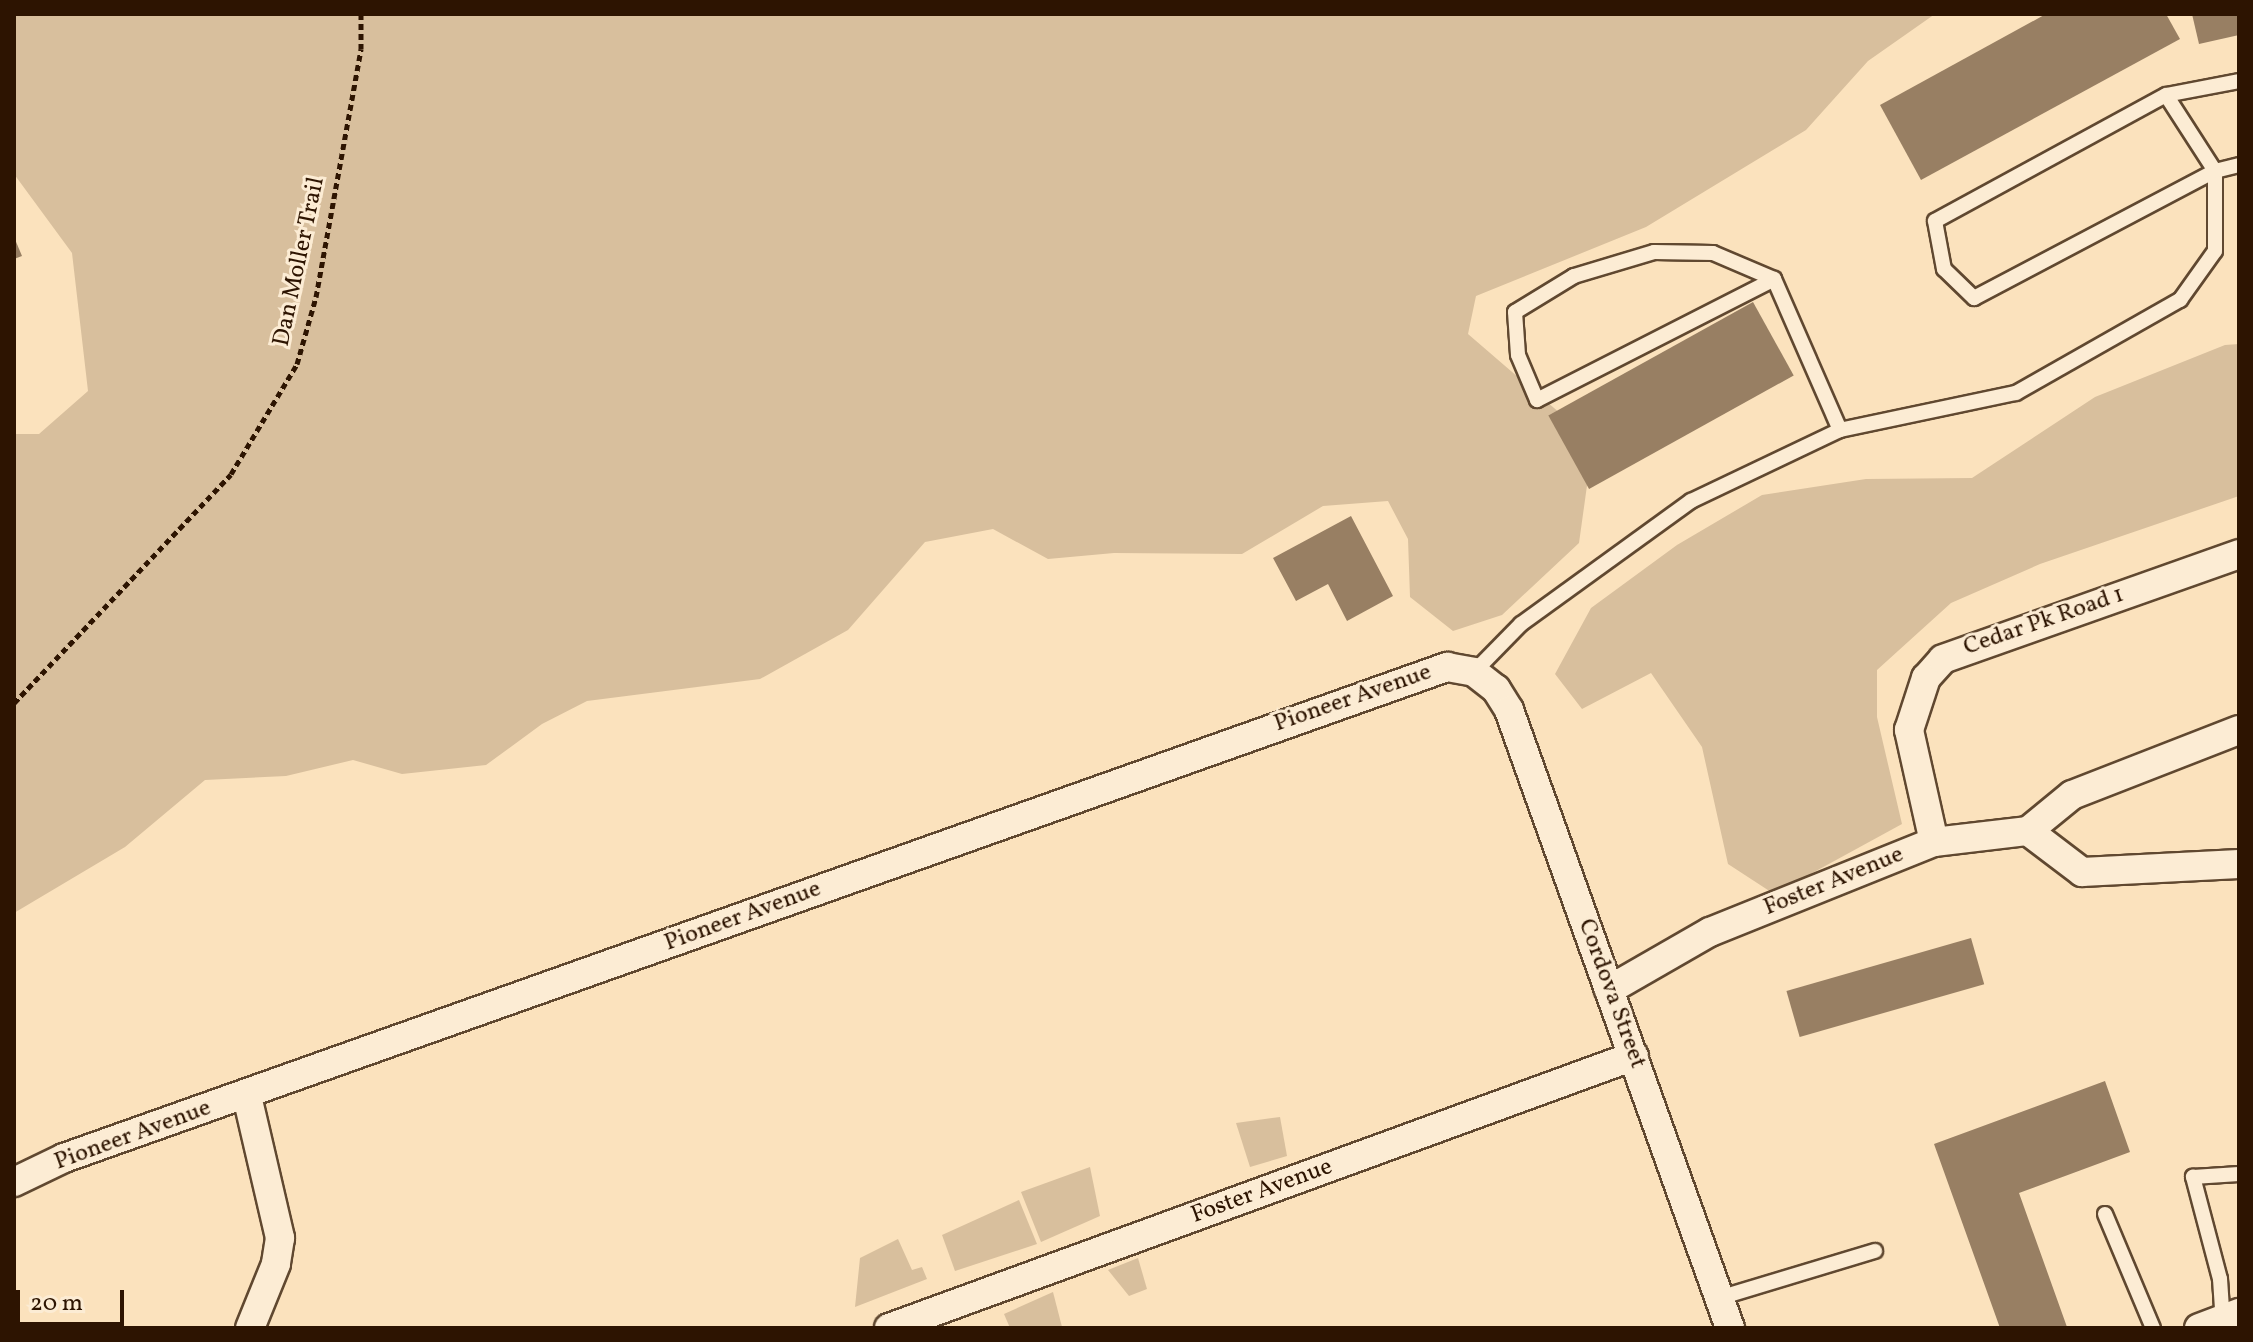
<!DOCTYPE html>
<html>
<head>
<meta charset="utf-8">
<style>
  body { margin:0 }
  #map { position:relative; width:2253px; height:1342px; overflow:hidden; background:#fbe2bd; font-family:Vollkorn,serif }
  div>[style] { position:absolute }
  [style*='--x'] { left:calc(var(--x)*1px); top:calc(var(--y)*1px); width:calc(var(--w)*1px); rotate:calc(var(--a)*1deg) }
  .green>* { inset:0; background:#d8bf9d }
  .building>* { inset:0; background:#987f63; transform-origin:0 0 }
  .path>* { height:5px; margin-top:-2.5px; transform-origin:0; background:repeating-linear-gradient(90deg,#2d1401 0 6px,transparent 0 10px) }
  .roads { filter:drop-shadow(2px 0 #604830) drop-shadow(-2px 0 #604830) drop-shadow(0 2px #604830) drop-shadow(0 -2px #604830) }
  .service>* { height:14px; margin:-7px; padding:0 7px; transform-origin:7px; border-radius:7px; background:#fcecd4 }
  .minor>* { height:28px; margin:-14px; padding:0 14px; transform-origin:14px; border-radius:14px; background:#fcecd4 }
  span { translate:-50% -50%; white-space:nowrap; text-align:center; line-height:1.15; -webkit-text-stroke:6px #fcecd4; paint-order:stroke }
  .street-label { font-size:24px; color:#2d1401 }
  .frame { position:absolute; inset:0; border:16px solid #2d1401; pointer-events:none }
  .scale { position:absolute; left:16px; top:1290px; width:108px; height:36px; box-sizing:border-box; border:4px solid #2d1401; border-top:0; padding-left:10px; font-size:24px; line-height:28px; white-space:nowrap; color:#2d1401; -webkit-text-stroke:6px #fcecd4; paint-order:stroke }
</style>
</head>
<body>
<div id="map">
  <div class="green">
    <div style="clip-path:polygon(14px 14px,1935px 14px,1868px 61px,1806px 130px,1646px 227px,1476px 296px,1468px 334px,1568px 420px,1590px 464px,1579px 543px,1502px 615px,1453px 631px,1410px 597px,1408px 539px,1388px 501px,1323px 506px,1242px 554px,1114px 553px,1048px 559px,993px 529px,925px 542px,848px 630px,760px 679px,587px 701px,542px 724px,486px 765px,402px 774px,353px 760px,286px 776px,205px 780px,125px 847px,14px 913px,14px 434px,39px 434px,88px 391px,72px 253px,14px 174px)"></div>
    <div style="clip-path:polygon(2239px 344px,2239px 496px,2040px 564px,1951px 603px,1877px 670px,1877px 717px,1902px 824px,1774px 894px,1728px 864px,1702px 747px,1651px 673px,1582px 709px,1555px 674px,1591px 608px,1677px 545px,1762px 495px,1866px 479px,1972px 478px,2095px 397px,2225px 345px)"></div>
    <div style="clip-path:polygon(1280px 1117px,1287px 1156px,1250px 1167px,1236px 1123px)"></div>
    <div style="clip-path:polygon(1090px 1167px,1100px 1216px,1041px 1242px,1021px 1192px)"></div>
    <div style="clip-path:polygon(1019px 1200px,1037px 1244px,955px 1271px,942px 1235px)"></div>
    <div style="clip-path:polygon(898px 1239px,912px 1270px,922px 1267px,927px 1279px,855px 1307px,860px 1258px)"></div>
    <div style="clip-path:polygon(1138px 1258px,1147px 1289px,1129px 1296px,1108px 1270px)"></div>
    <div style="clip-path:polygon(1053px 1292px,1062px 1327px,1010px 1328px,1004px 1314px)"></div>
  </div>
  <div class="building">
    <div style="clip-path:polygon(2046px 14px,2166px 14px,2180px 39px,1921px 180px,1880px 105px)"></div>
    <div style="clip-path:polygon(2192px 14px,2239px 14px,2239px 35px,2199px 44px)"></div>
    <div style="clip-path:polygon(14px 237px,22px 256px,14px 259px)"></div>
    <div style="left:1753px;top:302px;width:84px;height:234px;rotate:61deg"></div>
    <div style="clip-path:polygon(1351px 516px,1393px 596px,1347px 621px,1328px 584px,1296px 601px,1273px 558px)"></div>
    <div style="left:1971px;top:938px;width:48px;height:192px;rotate:74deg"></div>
    <div style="clip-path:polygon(2105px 1081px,2130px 1152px,2019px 1193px,2067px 1327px,2000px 1328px,1934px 1144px)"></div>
  </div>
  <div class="path">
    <div style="--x:14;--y:703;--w:315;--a:-46.5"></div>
    <div style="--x:231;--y:474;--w:128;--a:-59"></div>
    <div style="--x:297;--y:364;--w:70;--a:-74.2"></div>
    <div style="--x:316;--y:297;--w:252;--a:-79.7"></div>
    <div style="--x:361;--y:49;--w:35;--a:-90"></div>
  </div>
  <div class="roads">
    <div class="service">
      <div style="--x:2166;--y:95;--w:263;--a:151.4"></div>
      <div style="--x:1935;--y:221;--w:49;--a:79.4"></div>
      <div style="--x:1944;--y:269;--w:42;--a:44"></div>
      <div style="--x:1974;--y:298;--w:272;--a:-27.8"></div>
      <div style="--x:2215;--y:171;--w:25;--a:-14"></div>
      <div style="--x:1840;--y:430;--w:180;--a:-11.9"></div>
      <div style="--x:2016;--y:393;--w:189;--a:-29.6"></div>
      <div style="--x:2180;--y:300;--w:60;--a:-54.5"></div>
      <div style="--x:2215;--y:251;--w:80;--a:-90"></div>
      <div style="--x:2215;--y:171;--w:90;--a:-122.8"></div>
      <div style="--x:2166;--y:95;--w:74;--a:-10.9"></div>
      <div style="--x:1474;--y:672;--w:67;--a:-45.6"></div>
      <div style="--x:1521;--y:624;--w:210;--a:-35.9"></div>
      <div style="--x:1691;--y:501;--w:165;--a:-25.5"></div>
      <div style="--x:1840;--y:430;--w:165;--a:-113.6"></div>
      <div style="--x:1774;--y:279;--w:66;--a:-156.9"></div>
      <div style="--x:1713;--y:253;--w:59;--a:-179"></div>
      <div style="--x:1654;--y:252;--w:84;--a:163.3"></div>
      <div style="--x:1574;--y:276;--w:69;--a:148.6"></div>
      <div style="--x:1515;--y:312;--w:43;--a:86"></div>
      <div style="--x:1518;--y:355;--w:49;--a:67.1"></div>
      <div style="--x:1537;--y:400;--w:266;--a:-27"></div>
      <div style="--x:2105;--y:1214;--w:124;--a:67.2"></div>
      <div style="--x:1719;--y:1298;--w:163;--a:-16.8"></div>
      <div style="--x:2223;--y:1324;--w:45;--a:-93.8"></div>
      <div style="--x:2220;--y:1279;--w:106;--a:-104.8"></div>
      <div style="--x:2193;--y:1177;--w:46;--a:-3.7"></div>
    </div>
    <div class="minor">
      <div style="--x:2028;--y:831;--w:68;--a:37.2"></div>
      <div style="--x:2082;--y:872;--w:157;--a:-2.9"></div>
      <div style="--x:1934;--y:842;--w:115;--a:-102.6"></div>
      <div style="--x:1909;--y:730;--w:55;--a:-71.9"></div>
      <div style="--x:1926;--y:678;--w:25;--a:-48"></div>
      <div style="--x:1943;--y:659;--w:314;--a:-19.5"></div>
      <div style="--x:1609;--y:990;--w:116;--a:-29.9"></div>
      <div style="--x:1710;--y:932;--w:241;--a:-21.9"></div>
      <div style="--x:1934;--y:842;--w:95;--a:-6.7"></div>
      <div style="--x:2028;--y:831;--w:57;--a:-39.3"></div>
      <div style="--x:2072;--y:795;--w:179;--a:-21.3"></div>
      <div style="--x:247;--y:1096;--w:146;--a:76.9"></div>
      <div style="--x:280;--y:1238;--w:26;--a:99"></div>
      <div style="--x:276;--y:1264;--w:69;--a:112.1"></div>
      <div style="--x:14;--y:1182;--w:55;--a:-25.6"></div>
      <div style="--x:64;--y:1158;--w:1468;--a:-19.55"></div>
      <div style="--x:1447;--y:667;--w:27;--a:10"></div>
      <div style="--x:1474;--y:672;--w:28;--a:38"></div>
      <div style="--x:1496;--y:689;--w:25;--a:58"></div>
      <div style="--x:1509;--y:710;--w:656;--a:70.32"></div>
      <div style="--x:889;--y:1328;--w:793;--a:-20.06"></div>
      <div style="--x:2199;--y:1328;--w:43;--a:-20.6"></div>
    </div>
  </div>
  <div class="street-label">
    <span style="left:300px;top:262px;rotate:-78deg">Dan Moller Trail</span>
    <span style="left:2044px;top:622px;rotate:-19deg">Cedar Pk Road 1</span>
    <span style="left:1353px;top:699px;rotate:-19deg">Pioneer Avenue</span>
    <span style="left:1834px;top:882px;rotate:-22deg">Foster Avenue</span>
    <span style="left:743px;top:917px;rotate:-20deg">Pioneer Avenue</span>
    <span style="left:1611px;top:994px;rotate:70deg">Cordova Street</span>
    <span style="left:133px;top:1136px;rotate:-20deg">Pioneer Avenue</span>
    <span style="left:1262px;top:1192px;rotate:-20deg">Foster Avenue</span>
  </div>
  <div class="frame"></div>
  <div class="scale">20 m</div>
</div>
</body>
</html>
